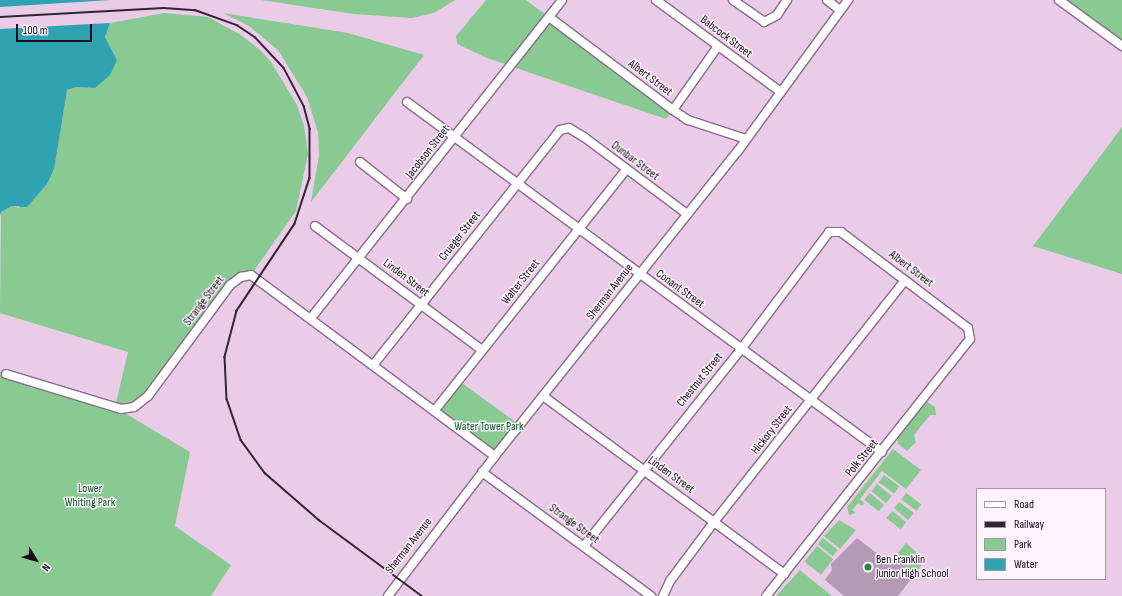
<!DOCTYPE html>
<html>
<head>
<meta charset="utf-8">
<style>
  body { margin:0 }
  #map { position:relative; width:1122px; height:596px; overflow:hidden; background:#eacbe8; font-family:"Sofia Sans Condensed",sans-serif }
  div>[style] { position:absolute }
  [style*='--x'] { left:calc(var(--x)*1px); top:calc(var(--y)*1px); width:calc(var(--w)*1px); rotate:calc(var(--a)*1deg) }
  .green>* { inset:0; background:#88ca91; transform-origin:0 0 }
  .water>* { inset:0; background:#2fa3b2 }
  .building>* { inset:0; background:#b699b4 }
  .roads { filter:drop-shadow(1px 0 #896d87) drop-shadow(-1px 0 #896d87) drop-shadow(0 1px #896d87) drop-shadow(0 -1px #896d87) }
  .minor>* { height:8px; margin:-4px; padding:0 4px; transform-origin:4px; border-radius:4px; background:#fff }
  .rail>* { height:1.5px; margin:-0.75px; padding:0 0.75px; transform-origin:0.75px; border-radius:0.75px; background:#332532 }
  .dots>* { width:11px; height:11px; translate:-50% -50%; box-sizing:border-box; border:2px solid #fdf4fd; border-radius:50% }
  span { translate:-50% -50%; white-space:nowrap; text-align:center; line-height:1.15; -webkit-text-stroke:3px #fdf4fd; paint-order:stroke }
  .street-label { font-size:12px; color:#180d17 }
  .park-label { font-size:12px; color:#055e24 }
  .poi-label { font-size:12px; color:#180d17 }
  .left { translate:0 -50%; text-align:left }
  .legend { position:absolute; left:976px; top:488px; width:130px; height:92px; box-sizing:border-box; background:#fdf4fd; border:1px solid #a198a1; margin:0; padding:5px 7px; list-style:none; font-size:12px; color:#180d17 }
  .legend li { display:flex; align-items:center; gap:8px; height:20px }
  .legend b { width:20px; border:1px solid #a198a1 }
  .north { position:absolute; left:16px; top:540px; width:40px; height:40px; -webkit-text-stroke:3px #fdf4fd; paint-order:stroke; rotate:127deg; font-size:11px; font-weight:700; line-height:16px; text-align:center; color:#180d17 }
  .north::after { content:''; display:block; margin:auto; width:14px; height:18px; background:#180d17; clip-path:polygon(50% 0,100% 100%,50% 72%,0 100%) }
  .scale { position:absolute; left:16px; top:24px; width:76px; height:18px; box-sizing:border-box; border:2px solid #180d17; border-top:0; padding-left:5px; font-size:12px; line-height:14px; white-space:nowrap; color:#180d17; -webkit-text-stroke:3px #fdf4fd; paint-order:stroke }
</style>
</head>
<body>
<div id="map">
  <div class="green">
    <div style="clip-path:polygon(261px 0,455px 0,434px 13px,412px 18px,354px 14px)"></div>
    <div style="clip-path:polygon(486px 0,526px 0,673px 110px,666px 119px,487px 58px,457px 44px,456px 36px)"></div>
    <div style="clip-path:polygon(1063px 0,1122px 0,1122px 43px)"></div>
    <div style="clip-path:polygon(164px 13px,208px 17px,241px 35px,260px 50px,271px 62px,297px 105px,304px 126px,308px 154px,296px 211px,251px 275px,241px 277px,156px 385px,123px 412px,190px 452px,175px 526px,231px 565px,211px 596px,0 596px,0 372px,115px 407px,128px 352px,0 313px,1px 212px,12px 206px,19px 208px,67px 90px,76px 87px,95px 88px,117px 60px,105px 37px,110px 23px)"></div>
    <div style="clip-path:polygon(223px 13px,348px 33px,424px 55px,311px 202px,319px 155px,318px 132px,307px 97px,278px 50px,249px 26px)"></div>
    <div style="clip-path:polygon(1122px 127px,1122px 274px,1033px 246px)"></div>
    <div style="left:459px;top:381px;width:75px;height:38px;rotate:36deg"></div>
    <div style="clip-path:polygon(926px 401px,935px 407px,936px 415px,930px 415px,914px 435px,916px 442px,907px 451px,898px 444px,897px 437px)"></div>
    <div style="clip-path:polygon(893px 449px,921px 470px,906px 489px,882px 471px,860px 499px,864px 503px,862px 506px,858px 503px,852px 510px,856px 513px,849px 515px,847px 507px)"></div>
    <div style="left:884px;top:475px;width:19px;height:9px;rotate:36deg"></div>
    <div style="left:877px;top:484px;width:19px;height:9px;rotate:39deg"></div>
    <div style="clip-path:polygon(870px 493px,884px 505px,879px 511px,864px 500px)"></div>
    <div style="left:906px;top:493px;width:19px;height:8px;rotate:36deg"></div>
    <div style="clip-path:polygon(899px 502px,914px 513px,908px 520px,894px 508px)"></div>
    <div style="left:892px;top:511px;width:18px;height:9px;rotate:38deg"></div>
    <div style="clip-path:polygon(839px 520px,856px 530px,840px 549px,824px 536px)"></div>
    <div style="left:823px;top:538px;width:19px;height:8px;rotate:39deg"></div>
    <div style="clip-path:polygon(906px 543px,925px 560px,915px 574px,894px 558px)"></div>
    <div style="left:817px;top:546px;width:21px;height:20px;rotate:39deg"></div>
    <div style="clip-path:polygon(800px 570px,802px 572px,832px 596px,776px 596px)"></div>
  </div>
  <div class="water">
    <div style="clip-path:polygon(0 0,110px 0,0 7px)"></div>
    <div style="clip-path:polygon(110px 23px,105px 37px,117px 60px,110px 75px,95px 88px,76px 87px,67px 90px,54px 169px,47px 184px,27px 207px,12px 206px,1px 212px,0 216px,0 29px)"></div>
  </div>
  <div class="building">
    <div style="clip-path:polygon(857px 538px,888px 562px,892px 557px,915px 574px,898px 596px,844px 596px,825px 580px,832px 570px,831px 564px)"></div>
  </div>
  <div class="roads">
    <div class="minor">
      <div style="--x:656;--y:0;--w:155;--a:36.4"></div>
      <div style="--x:733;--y:0;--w:38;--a:35"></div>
      <div style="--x:764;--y:22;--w:15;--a:-28"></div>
      <div style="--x:777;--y:15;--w:18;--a:-56"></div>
      <div style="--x:827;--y:0;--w:16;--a:38"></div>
      <div style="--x:1059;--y:0;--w:78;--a:36.1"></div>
      <div style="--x:549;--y:17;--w:155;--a:36.9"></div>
      <div style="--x:673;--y:110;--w:18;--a:34"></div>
      <div style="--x:688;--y:120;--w:61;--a:18.1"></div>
      <div style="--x:407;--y:102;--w:590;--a:36.38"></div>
      <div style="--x:673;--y:110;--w:78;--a:-54.9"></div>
      <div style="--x:360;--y:162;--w:60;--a:38.2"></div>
      <div style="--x:315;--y:226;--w:208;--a:36.6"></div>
      <div style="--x:311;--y:318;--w:405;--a:-51.7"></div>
      <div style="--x:374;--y:364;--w:299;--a:-51.5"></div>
      <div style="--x:560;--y:130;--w:9;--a:-13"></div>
      <div style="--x:569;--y:128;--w:17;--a:31"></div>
      <div style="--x:584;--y:137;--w:129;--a:36.8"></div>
      <div style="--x:6;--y:374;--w:120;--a:16.9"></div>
      <div style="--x:121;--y:409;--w:13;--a:-9"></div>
      <div style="--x:134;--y:407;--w:18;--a:-38"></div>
      <div style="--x:148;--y:396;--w:138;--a:-53.5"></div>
      <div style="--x:230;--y:285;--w:14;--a:-36"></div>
      <div style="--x:241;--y:277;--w:10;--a:-11"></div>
      <div style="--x:251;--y:275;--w:304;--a:36.6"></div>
      <div style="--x:543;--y:396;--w:300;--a:36.4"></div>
      <div style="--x:435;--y:410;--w:307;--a:-51.5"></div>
      <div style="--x:482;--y:472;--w:210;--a:36.3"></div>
      <div style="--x:584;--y:546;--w:253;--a:-51.4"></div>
      <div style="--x:742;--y:348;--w:145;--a:-53.1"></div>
      <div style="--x:829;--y:232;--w:12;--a:0"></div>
      <div style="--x:841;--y:232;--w:159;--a:37.1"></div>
      <div style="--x:968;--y:328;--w:11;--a:80"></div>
      <div style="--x:970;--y:339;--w:328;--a:128.4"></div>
      <div style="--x:388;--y:596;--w:176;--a:-52.6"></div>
      <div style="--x:495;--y:456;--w:390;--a:-51.5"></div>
      <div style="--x:738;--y:151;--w:187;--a:-53.9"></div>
      <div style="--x:663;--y:596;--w:17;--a:-65"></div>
      <div style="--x:670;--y:581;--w:74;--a:-53.3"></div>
      <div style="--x:714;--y:522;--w:308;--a:-51.7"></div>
    </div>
  </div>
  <div class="rail">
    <div style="--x:0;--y:17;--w:164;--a:-3.1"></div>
    <div style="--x:164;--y:8;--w:31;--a:4"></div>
    <div style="--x:195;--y:10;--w:45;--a:19.7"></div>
    <div style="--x:237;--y:25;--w:22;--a:34"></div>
    <div style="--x:255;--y:37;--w:42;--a:46.9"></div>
    <div style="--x:284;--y:68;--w:43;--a:62.2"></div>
    <div style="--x:304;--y:106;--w:24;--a:75"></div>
    <div style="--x:310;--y:129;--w:49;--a:90"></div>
    <div style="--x:310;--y:178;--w:48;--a:108.1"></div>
    <div style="--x:295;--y:224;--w:105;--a:123.7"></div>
    <div style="--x:237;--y:311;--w:48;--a:104.6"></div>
    <div style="--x:225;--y:357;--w:42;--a:87.3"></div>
    <div style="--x:227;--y:399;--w:43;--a:71.1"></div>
    <div style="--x:241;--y:440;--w:41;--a:54"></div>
    <div style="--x:265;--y:473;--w:72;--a:41"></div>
    <div style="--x:319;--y:520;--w:128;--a:36.4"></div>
  </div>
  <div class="dots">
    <div style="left:868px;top:567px;background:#21883d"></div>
  </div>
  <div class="street-label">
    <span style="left:726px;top:37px;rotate:37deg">Babcock Street</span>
    <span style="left:650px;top:78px;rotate:37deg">Albert Street</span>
    <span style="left:428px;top:152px;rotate:-52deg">Jacobson Street</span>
    <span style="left:635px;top:161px;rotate:37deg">Dunbar Street</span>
    <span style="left:460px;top:236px;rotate:-52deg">Crueger Street</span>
    <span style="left:911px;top:269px;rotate:37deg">Albert Street</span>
    <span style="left:406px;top:278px;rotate:37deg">Linden Street</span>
    <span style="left:521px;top:282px;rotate:-52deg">Walter Street</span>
    <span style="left:680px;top:289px;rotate:36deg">Conant Street</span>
    <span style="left:610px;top:292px;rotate:-52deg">Sherman Avenue</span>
    <span style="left:204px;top:301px;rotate:-53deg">Strange Street</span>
    <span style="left:700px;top:380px;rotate:-51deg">Chestnut Street</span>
    <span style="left:772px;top:430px;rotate:-52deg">Hickory Street</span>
    <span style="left:862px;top:458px;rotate:-51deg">Polk Street</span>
    <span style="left:671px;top:475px;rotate:36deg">Linden Street</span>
    <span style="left:574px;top:524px;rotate:36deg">Strange Street</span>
    <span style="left:409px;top:546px;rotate:-52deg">Sherman Avenue</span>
  </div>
  <div class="park-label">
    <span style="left:489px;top:427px">Water Tower Park</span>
    <span style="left:90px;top:496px">Lower<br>Whiting Park</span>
  </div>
  <div class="poi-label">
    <span class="left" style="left:876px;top:567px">Ben Franklin<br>Junior High School</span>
  </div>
  <ul class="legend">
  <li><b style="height:5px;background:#fff"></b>Road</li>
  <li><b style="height:5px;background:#332532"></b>Railway</li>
  <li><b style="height:11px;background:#88ca91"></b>Park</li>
  <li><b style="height:11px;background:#2fa3b2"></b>Water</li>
  </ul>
  <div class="north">N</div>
  <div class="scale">100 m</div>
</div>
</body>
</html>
